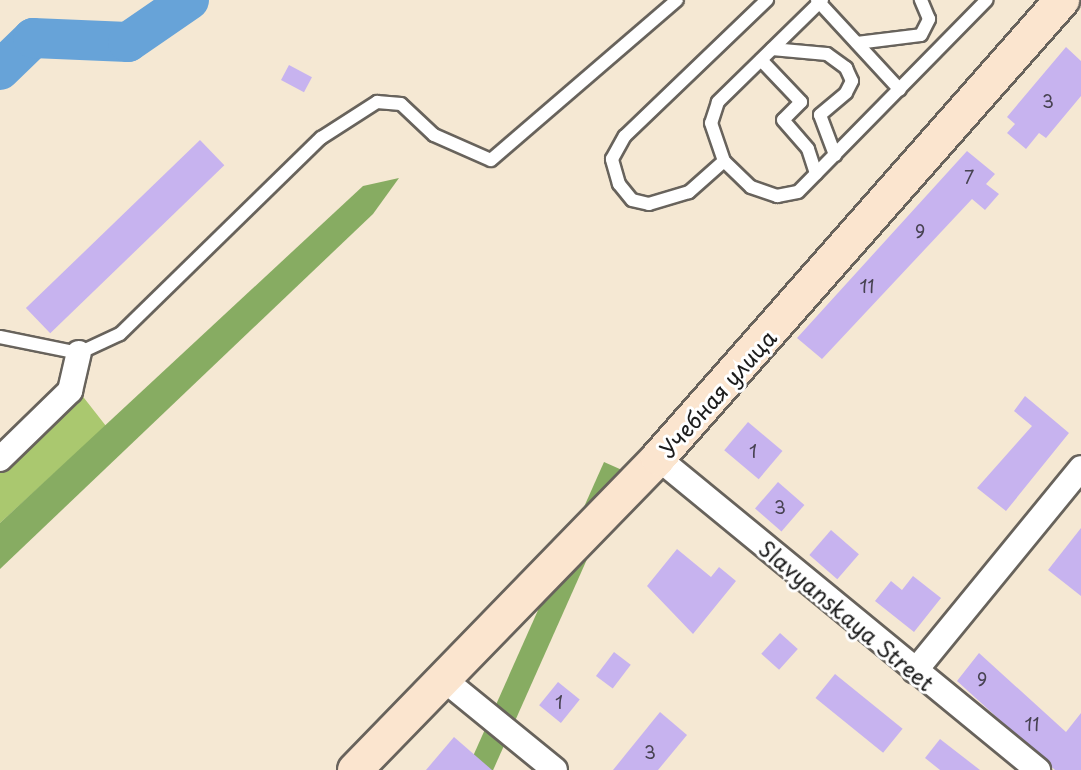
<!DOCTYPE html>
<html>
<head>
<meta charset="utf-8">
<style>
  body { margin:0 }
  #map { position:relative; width:1081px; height:770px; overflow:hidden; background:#f5e8d3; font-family:"Playpen Sans",sans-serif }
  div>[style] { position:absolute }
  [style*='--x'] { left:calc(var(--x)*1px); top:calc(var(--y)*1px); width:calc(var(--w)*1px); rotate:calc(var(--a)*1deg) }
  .green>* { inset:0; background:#aac86f }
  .forest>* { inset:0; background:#87ac62; transform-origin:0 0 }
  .river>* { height:40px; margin:-20px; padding:0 20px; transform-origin:20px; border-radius:20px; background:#67a3d8 }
  .building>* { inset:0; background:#c7b3ef; transform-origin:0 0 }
  .roads { filter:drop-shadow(2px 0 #68635c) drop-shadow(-2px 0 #68635c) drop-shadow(0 2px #68635c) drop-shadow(0 -2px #68635c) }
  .lane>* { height:12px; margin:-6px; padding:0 6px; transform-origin:6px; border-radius:6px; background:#fff }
  .street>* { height:24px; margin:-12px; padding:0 12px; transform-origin:12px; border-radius:12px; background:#fff }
  .secondary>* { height:34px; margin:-17px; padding:0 17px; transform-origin:17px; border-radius:17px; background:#fbe5cf }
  span { translate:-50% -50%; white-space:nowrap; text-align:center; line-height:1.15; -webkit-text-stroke:6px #fff; paint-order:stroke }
  .number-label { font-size:18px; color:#474251 }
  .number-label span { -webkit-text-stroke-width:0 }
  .street-label { font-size:22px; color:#1c1c1c }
</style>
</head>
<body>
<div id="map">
  <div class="green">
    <div style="clip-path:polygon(77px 389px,106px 426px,0 523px,0 468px,53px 425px)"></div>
  </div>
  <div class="forest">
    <div style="clip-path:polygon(399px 178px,373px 214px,0 569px,0 523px,363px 186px)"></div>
    <div style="left:604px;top:462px;width:24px;height:430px;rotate:24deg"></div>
  </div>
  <div class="river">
    <div style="--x:0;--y:70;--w:46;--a:-44.1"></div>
    <div style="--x:33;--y:38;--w:95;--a:2.4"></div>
    <div style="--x:128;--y:42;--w:74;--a:-34.5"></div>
  </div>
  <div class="building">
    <div style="clip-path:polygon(1066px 47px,1081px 61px,1081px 96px,1046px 138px,1039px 133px,1026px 149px,1007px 133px,1015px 124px,1007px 117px)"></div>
    <div style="left:289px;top:65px;width:26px;height:17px;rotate:28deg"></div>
    <div style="left:200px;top:140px;width:35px;height:242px;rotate:46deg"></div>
    <div style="clip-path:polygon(967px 151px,995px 174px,986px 184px,999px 194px,985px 210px,972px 199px,822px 359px,797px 338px)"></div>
    <div style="clip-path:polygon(1025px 396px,1069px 433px,1006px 511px,977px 488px,1032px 426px,1014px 411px)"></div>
    <div style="left:748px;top:422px;width:45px;height:37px;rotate:40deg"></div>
    <div style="left:778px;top:482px;width:35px;height:35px;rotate:41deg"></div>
    <div style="clip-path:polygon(1081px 528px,1081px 596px,1048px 570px)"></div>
    <div style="left:831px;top:530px;width:37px;height:33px;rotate:41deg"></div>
    <div style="clip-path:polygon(677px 549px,711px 577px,719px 567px,736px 581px,693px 634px,647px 586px)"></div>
    <div style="clip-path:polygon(913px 576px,941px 598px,914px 632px,875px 601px,891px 581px,902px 590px)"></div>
    <div style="left:780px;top:633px;width:24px;height:28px;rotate:42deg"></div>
    <div style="left:614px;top:652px;width:21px;height:30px;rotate:37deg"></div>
    <div style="clip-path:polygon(979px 653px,1066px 732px,1081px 713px,1081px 770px,1055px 770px,957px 681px)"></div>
    <div style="left:835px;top:674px;width:87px;height:31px;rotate:39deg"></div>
    <div style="left:558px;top:682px;width:28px;height:30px;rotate:39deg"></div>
    <div style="clip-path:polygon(660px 712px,687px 735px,658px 770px,613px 770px)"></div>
    <div style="clip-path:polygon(454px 737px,492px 770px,426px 770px)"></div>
    <div style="clip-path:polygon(940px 739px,980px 770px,940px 770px,925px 758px)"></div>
  </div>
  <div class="roads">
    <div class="lane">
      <div style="--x:817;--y:0;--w:122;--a:47.3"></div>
      <div style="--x:822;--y:0;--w:146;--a:135.6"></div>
      <div style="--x:718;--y:102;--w:22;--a:108"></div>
      <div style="--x:711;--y:123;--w:40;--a:71.1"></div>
      <div style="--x:724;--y:161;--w:37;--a:44"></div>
      <div style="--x:751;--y:187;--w:28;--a:19"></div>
      <div style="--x:777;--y:196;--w:21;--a:-11"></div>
      <div style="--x:798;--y:192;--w:269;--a:-45.5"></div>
      <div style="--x:857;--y:43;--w:64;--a:-7.1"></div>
      <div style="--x:921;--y:35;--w:18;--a:-63"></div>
      <div style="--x:929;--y:19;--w:21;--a:-113"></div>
      <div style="--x:772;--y:49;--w:55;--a:5.2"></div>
      <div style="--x:827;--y:54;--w:24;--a:36"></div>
      <div style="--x:846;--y:68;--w:14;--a:65"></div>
      <div style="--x:852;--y:81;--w:13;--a:117"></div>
      <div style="--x:846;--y:93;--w:34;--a:140"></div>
      <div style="--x:820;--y:115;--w:43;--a:69.4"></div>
      <div style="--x:761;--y:60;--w:58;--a:46.4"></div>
      <div style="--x:801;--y:102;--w:25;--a:135"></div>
      <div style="--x:783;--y:120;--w:38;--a:49"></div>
      <div style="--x:808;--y:149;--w:26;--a:72"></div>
      <div style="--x:724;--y:161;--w:47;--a:138.5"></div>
      <div style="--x:689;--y:192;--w:42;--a:163.3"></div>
      <div style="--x:649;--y:204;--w:17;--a:-167"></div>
      <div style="--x:632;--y:200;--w:21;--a:-129"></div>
      <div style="--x:619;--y:184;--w:26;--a:-106"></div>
      <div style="--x:612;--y:159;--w:26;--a:-61"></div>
      <div style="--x:625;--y:136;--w:197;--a:-43.8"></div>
      <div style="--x:0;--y:337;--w:81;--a:11.4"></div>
      <div style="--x:79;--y:353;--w:45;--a:-24.9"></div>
      <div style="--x:120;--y:334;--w:281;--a:-44.3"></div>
      <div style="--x:321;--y:138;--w:67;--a:-32.7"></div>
      <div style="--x:377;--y:102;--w:24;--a:5"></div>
      <div style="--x:401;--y:104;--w:45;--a:43.2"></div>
      <div style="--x:434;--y:135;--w:62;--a:23.7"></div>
      <div style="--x:491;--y:160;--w:245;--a:-40.7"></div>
    </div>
    <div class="street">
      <div style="--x:658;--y:458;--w:492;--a:39.4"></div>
      <div style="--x:0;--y:459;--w:98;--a:-44.2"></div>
      <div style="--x:70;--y:391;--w:39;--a:-77"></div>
      <div style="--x:915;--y:671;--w:262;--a:-50.7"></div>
      <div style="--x:441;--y:677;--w:147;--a:39.2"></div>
    </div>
    <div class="secondary">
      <div style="--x:355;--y:770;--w:435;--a:-45.8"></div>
      <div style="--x:658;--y:458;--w:611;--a:-48.58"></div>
    </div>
  </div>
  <div class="number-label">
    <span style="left:1048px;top:101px">3</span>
    <span style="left:969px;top:177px">7</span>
    <span style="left:920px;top:231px">9</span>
    <span style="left:867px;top:286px">11</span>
    <span style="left:753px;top:451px">1</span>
    <span style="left:780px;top:507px">3</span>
    <span style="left:982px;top:679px">9</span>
    <span style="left:559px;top:702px">1</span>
    <span style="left:1032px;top:724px">11</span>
    <span style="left:650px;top:752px">3</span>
  </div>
  <div class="street-label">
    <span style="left:717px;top:393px;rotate:-48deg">Учебная улица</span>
    <span style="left:847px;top:615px;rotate:40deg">Slavyanskaya Street</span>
  </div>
</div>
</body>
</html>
